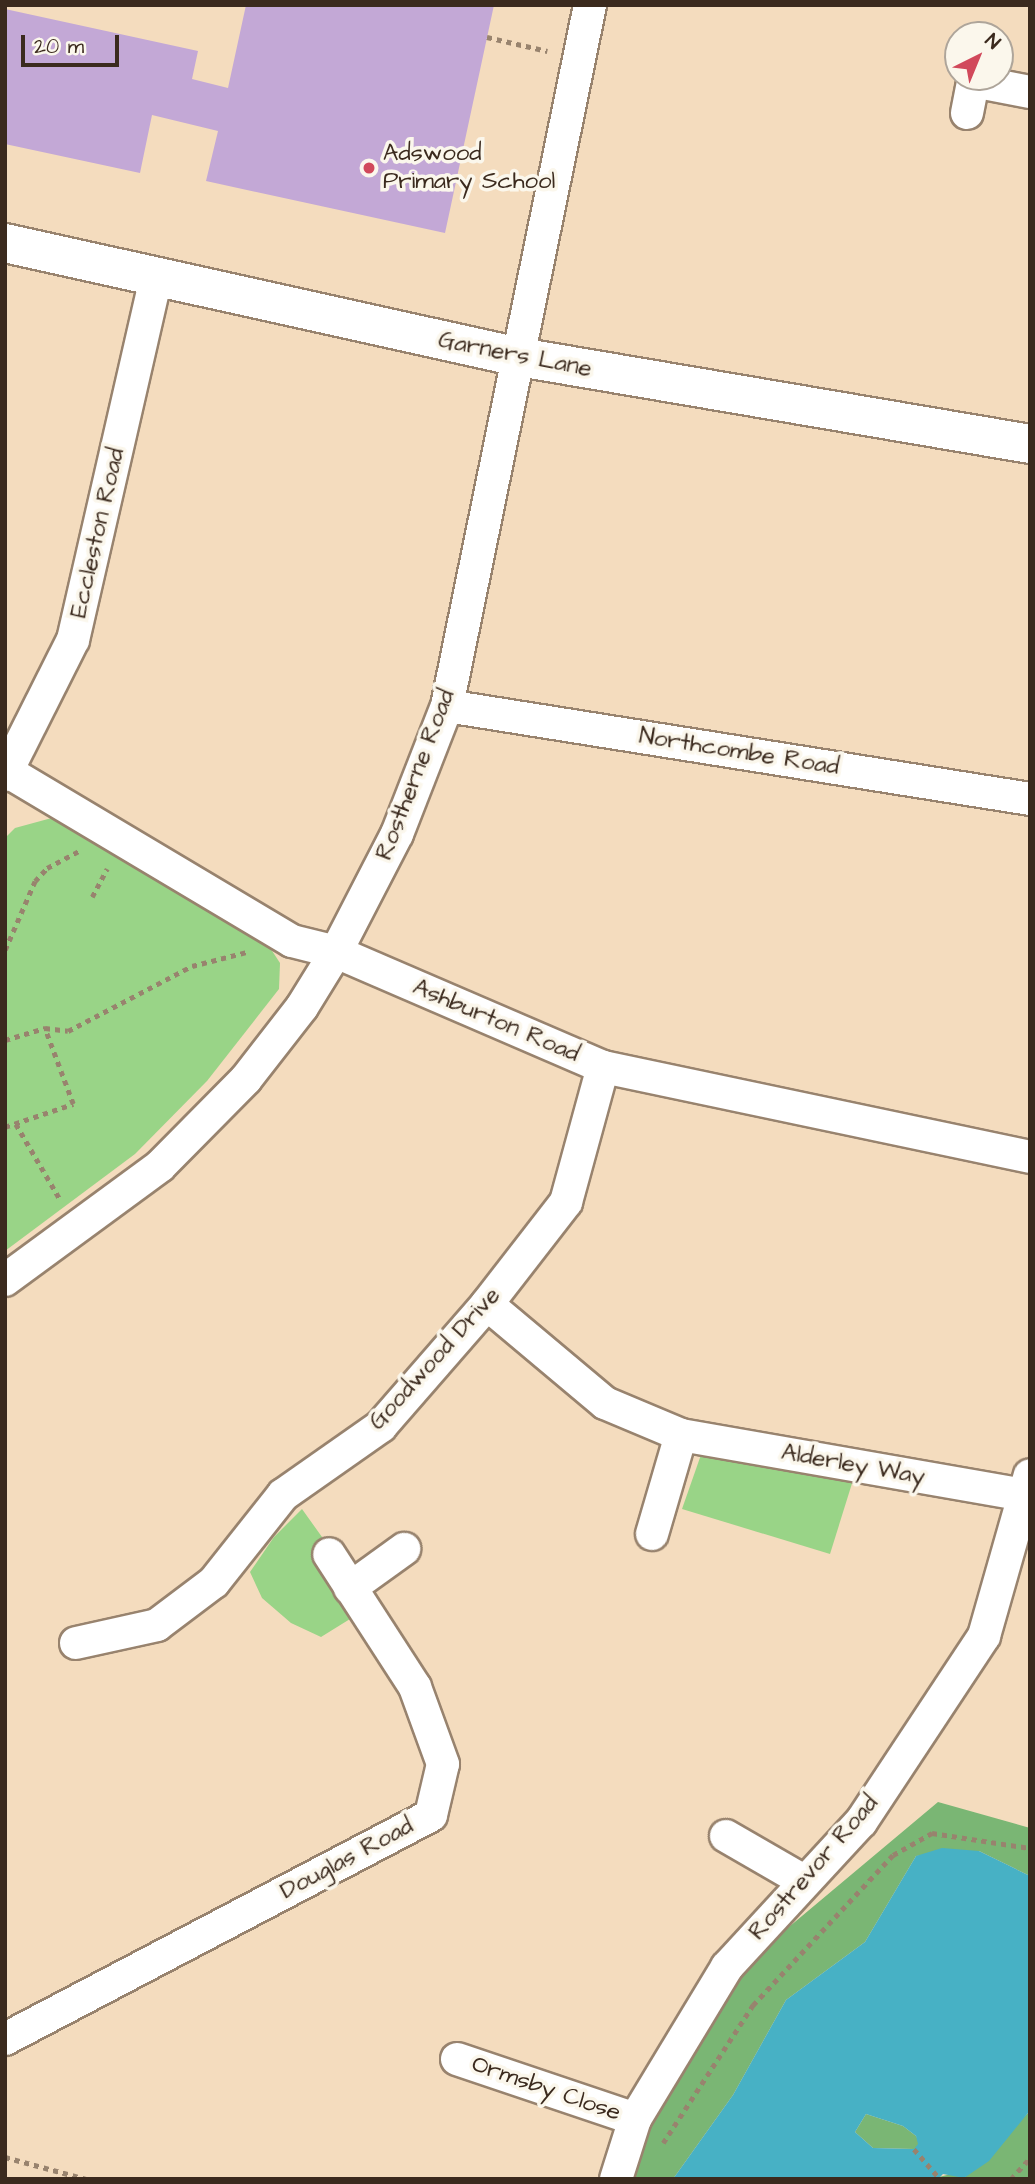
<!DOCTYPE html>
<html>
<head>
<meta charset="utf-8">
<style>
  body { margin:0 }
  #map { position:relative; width:1035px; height:2184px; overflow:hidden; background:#f4dcbe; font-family:"Architects Daughter",sans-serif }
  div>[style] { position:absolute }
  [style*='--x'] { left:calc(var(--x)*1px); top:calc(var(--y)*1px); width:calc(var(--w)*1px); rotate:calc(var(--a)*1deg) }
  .green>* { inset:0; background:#99d487 }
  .forest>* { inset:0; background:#7ab674 }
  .water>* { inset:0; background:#47b1c5 }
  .building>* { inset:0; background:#c3a8d6 }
  .path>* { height:4.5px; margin-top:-2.25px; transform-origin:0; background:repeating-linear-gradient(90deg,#98836e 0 5px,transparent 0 10px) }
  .roads { filter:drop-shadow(2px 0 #98836e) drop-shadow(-2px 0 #98836e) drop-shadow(0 2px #98836e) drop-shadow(0 -2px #98836e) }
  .minor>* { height:32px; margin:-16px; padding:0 16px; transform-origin:16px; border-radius:16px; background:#fff }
  .tertiary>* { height:38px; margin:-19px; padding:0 19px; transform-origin:19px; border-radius:19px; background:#fff }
  .dots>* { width:19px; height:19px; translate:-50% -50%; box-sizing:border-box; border:4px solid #fbf7ec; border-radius:50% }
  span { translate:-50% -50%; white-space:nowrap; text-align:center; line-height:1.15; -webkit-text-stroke:7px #fbf7ec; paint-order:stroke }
  .poi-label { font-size:24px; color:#3b2a1e }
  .left { translate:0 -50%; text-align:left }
  .street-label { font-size:24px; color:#3b2a1e }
  .frame { position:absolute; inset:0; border:7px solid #3b2a1e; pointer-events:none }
  .north { position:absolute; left:944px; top:21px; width:70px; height:70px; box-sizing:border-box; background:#fbf7ec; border:2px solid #aea59a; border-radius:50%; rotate:43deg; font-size:19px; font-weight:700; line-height:28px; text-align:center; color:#3b2a1e }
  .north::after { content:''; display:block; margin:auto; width:24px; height:32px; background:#d1495b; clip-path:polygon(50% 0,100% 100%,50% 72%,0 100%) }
  .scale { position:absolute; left:21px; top:35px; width:98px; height:32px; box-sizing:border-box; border:4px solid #3b2a1e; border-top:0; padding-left:9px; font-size:21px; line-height:24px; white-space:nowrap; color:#3b2a1e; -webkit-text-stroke:5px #fbf7ec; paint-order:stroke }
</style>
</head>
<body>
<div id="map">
  <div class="green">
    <div style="clip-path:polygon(59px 816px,263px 937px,280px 963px,279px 989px,207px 1081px,135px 1154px,5px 1251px,5px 838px,15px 828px)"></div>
    <div style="clip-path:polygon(703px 1449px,854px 1477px,830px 1554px,682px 1509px)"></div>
    <div style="clip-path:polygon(302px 1509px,327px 1544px,312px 1552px,350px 1619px,321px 1637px,291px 1623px,262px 1598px,250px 1572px,274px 1537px)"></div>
  </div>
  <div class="forest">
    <div style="clip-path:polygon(938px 1802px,1030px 1828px,1030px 1876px,979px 1851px,916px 1856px,865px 1942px,786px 2000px,733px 2095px,673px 2179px,623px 2179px,635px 2140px,735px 1972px)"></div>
    <div style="clip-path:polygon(1030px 2111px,1030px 2179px,938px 2179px,914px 2149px,873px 2148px,855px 2132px,866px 2114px,903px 2126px,916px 2136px,939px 2177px,951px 2174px,964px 2178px)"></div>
  </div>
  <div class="water">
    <div style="clip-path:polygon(evenodd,942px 1848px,979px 1851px,1030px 1876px,1028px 2113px,989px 2161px,964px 2178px,943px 2174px,938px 2179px,673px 2179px,733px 2095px,786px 2000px,865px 1942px,916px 1856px,942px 1848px,866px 2114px,903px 2126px,916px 2136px,918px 2144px,914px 2149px,873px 2148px,855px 2132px,866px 2114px)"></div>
  </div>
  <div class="building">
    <div style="clip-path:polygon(246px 5px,494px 5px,445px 233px,206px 181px,218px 131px,152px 115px,140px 173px,5px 144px,5px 9px,198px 51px,192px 79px,228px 88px)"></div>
  </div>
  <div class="path">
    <div style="--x:487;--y:37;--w:62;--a:13.1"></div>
    <div style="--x:92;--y:897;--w:32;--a:-62"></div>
    <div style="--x:5;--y:950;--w:75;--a:-66.5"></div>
    <div style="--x:35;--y:881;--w:18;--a:-47"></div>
    <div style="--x:47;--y:868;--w:38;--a:-28"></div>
    <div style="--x:5;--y:1040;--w:42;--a:-16.7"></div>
    <div style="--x:45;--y:1028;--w:23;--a:7"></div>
    <div style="--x:68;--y:1031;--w:140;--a:-27.7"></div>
    <div style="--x:192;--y:966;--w:57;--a:-14.3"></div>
    <div style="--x:16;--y:1124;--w:87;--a:59.6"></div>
    <div style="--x:5;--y:1127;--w:72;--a:-18.7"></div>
    <div style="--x:73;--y:1104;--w:80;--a:-110.5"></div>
    <div style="--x:663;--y:2143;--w:165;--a:-56.9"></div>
    <div style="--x:753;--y:2005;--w:205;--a:-47"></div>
    <div style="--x:893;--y:1855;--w:45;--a:-29.4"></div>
    <div style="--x:932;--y:1833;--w:99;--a:8.7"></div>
    <div style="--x:914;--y:2149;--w:40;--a:49"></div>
    <div style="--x:5;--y:2157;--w:84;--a:15.2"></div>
    <div style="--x:1011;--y:2179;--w:28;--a:-48"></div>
  </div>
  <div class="roads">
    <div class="minor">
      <div style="--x:973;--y:77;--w:4;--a:90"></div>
      <div style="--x:973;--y:81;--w:58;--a:10.9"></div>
      <div style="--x:967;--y:113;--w:33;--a:-79"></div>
      <div style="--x:447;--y:706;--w:590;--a:9.06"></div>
      <div style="--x:5;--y:770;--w:334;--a:30.8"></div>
      <div style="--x:292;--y:941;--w:45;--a:14"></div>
      <div style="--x:336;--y:952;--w:291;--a:23.3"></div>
      <div style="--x:603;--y:1067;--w:436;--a:11.9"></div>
      <div style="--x:5;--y:775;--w:151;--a:-63.3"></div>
      <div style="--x:73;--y:640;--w:370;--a:-77.1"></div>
      <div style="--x:5;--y:1280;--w:192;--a:-36.3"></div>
      <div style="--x:160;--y:1166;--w:122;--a:-45.3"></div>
      <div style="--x:246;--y:1079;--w:91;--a:-52.1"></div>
      <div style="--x:302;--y:1007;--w:65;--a:-58.3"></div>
      <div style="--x:336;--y:952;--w:133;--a:-62.7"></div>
      <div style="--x:397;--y:834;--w:137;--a:-68.7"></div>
      <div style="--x:447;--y:706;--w:715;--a:-78.47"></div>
      <div style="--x:487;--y:1304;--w:154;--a:40"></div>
      <div style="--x:605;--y:1403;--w:82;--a:22.8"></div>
      <div style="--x:681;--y:1435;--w:350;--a:9.9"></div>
      <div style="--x:652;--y:1534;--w:103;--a:-73.7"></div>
      <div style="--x:350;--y:1588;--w:67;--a:-35.8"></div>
      <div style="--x:76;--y:1643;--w:83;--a:-12.5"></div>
      <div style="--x:157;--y:1625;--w:71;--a:-37"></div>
      <div style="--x:214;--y:1582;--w:111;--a:-51.6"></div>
      <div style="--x:283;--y:1495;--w:120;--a:-35.1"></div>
      <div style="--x:381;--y:1426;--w:162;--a:-49"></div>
      <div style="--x:487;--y:1304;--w:129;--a:-52.2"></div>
      <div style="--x:566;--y:1202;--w:140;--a:-74.7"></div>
      <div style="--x:726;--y:1836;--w:90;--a:30"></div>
      <div style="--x:5;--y:2039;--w:481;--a:-27.7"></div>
      <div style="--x:431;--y:1815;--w:52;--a:-76.8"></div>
      <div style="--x:443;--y:1764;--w:82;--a:-110"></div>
      <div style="--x:415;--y:1687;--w:158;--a:-122.9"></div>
      <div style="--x:457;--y:2059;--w:188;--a:18.6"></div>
      <div style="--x:616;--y:2179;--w:63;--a:-72.4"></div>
      <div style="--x:635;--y:2119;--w:178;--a:-58.8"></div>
      <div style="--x:727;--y:1967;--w:197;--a:-47.3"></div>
      <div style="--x:861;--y:1822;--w:223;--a:-56.5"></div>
      <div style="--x:984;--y:1636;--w:167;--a:-74.1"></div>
    </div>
    <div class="tertiary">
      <div style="--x:5;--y:243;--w:526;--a:12.51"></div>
      <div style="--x:519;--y:357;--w:518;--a:9.66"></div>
    </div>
  </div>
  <div class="dots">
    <div style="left:369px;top:168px;background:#d1495b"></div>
  </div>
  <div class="poi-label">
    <span class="left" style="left:383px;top:168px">Adswood<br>Primary School</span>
  </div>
  <div class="street-label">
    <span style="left:515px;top:355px;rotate:11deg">Garners Lane</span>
    <span style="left:98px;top:533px;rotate:-77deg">Eccleston Road</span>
    <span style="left:739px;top:752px;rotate:9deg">Northcombe Road</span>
    <span style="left:416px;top:775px;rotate:-69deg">Rostherne Road</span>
    <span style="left:496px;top:1021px;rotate:23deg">Ashburton Road</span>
    <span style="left:435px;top:1359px;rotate:-48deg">Goodwood Drive</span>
    <span style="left:853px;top:1465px;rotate:10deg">Alderley Way</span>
    <span style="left:347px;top:1859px;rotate:-28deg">Douglas Road</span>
    <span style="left:814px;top:1868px;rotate:-49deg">Rostrevor Road</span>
    <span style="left:546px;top:2089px;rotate:19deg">Ormsby Close</span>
  </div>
  <div class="frame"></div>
  <div class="north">N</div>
  <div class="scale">20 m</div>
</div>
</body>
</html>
